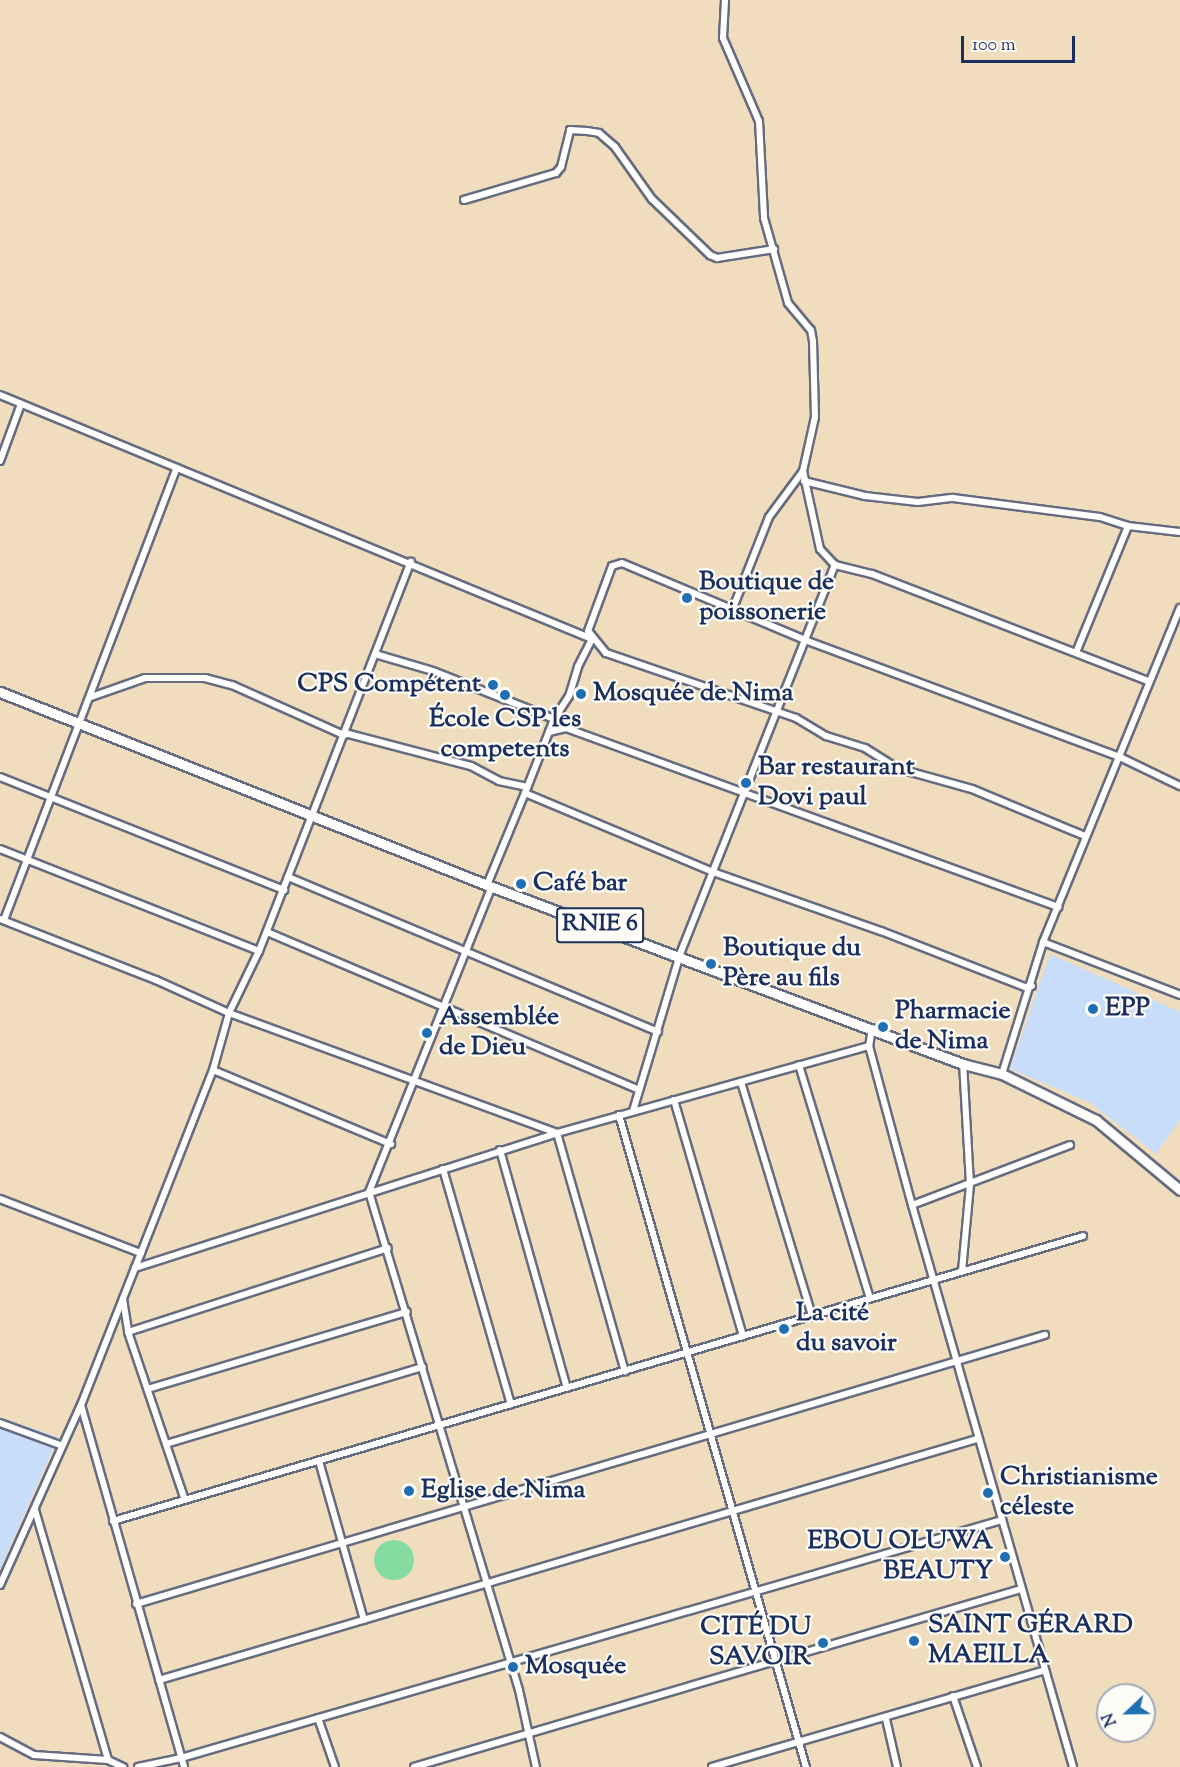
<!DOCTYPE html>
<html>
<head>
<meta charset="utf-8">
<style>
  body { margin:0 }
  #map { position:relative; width:1180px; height:1767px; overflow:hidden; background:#f0ddbd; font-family:"Sorts Mill Goudy",serif }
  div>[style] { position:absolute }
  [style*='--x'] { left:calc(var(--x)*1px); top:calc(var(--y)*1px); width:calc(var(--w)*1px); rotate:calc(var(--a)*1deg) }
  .built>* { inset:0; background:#c7ddf9 }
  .green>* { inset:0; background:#84dca1 }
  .round { border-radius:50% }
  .roads { filter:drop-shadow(2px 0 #666c7f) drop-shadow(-2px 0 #666c7f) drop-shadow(0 2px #666c7f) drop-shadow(0 -2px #666c7f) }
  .minor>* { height:6px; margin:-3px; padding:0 3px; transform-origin:3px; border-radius:3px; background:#fff }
  .primary>* { height:9px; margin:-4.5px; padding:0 4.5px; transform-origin:4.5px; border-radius:4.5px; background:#fff }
  .dots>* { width:16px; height:16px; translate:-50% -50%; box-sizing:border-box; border:3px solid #fdfcf7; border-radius:50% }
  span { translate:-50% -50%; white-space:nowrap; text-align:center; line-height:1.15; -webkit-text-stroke:4.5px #fdfcf7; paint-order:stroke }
  .shield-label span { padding:2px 4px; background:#fdfcf7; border:2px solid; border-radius:4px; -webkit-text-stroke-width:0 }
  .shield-label { font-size:24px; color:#1b2f5e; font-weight:700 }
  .poi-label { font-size:26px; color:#1b2f5e; font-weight:700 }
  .left { translate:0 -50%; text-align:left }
  .right { translate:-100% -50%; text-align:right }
  .north { position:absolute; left:1096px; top:1683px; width:60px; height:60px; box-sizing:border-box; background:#fdfcf7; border:2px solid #a3aaba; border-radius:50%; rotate:248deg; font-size:16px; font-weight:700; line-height:24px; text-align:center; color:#1b2f5e }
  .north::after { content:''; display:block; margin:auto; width:21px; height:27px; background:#1f6fb2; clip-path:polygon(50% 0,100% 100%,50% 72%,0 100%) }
  .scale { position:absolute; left:961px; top:36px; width:114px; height:27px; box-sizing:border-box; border:3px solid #1b2f5e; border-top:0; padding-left:8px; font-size:18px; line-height:21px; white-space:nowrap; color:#1b2f5e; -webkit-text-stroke:4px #fdfcf7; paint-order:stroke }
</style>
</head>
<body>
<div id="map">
  <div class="built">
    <div style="clip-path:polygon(1050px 954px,1180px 1012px,1180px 1119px,1156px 1154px,1089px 1102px,1010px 1069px)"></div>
    <div style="clip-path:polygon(0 1417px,58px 1437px,0 1569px)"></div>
  </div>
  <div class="green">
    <div class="round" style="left:374px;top:1540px;width:40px;height:40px"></div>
  </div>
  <div class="roads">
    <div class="minor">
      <div style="--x:725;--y:0;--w:38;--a:93"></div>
      <div style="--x:723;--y:38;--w:90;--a:66.6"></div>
      <div style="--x:759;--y:121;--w:97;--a:87"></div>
      <div style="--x:764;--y:218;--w:88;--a:74.2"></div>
      <div style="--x:788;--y:303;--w:35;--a:50"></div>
      <div style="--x:811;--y:330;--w:11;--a:80"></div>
      <div style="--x:813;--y:341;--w:76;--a:88.5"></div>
      <div style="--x:815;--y:417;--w:55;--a:102.5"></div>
      <div style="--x:803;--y:471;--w:80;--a:77.7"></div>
      <div style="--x:820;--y:549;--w:22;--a:47"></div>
      <div style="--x:835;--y:565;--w:38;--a:14"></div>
      <div style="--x:872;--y:574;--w:296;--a:21.2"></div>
      <div style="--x:464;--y:200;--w:96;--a:-16.4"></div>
      <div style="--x:556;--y:173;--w:8;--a:-50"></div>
      <div style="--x:561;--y:167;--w:38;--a:-76"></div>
      <div style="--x:570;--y:130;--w:17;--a:3"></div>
      <div style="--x:587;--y:131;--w:12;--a:9"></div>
      <div style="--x:599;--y:133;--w:21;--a:41"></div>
      <div style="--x:615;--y:147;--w:64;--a:54.6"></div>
      <div style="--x:652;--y:199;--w:81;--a:44"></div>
      <div style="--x:710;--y:255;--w:8;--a:23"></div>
      <div style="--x:717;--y:258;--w:58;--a:-9"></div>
      <div style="--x:0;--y:395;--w:640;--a:22.4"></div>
      <div style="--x:592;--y:639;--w:31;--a:117"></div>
      <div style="--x:578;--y:667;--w:30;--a:107"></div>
      <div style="--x:569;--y:696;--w:27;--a:123"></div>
      <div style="--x:554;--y:719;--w:15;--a:37"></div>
      <div style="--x:566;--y:728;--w:524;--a:19.99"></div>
      <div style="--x:0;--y:461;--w:61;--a:-69.8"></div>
      <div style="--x:804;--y:481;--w:63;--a:13.8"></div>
      <div style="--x:865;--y:496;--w:53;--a:6.5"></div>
      <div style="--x:918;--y:502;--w:35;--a:-7"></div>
      <div style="--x:953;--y:498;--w:148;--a:7.4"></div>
      <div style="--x:1100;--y:517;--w:29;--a:18"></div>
      <div style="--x:1128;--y:526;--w:52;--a:6.6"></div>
      <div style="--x:733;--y:608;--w:98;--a:-68.4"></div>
      <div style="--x:769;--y:517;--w:57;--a:-53.5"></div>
      <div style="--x:1077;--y:650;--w:134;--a:-67.6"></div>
      <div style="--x:375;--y:654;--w:60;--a:16.3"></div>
      <div style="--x:433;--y:671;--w:130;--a:21.6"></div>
      <div style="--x:554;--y:719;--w:79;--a:111.4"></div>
      <div style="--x:91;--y:697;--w:57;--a:-19.4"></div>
      <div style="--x:145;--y:678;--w:60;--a:0"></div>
      <div style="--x:205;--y:678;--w:28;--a:15"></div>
      <div style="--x:232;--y:685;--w:123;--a:24.1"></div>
      <div style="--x:549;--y:732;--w:17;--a:-13"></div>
      <div style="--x:345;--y:733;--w:130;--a:14.7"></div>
      <div style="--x:471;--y:766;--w:32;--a:28"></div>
      <div style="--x:499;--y:781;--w:29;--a:12"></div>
      <div style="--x:0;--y:777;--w:306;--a:21.7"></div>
      <div style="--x:1085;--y:836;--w:122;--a:-157.4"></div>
      <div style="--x:972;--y:789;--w:78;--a:-164.4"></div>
      <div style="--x:897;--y:768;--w:38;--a:-148"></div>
      <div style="--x:865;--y:748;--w:41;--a:-162.9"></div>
      <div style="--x:826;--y:736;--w:35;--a:-149"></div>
      <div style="--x:796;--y:718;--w:201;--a:-161.1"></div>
      <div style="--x:606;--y:653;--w:28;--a:-129"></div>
      <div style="--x:588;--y:631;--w:69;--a:-69.7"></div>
      <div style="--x:612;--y:566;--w:10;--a:-17"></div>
      <div style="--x:622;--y:563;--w:199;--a:22.8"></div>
      <div style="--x:805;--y:640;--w:336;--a:20.4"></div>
      <div style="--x:1120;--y:757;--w:67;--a:25.8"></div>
      <div style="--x:0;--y:849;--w:278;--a:21.5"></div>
      <div style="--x:288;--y:877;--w:401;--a:22.7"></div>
      <div style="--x:487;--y:885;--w:100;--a:-67.6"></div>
      <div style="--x:525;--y:793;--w:204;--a:22.8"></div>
      <div style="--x:713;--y:872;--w:178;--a:19.4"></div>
      <div style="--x:881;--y:931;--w:155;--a:21.3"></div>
      <div style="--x:1025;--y:987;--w:7;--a:-8"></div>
      <div style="--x:492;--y:886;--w:330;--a:111.9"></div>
      <div style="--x:369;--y:1192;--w:520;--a:73.24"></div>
      <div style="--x:519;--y:1690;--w:79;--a:77.6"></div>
      <div style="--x:0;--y:919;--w:168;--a:21.4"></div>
      <div style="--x:156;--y:980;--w:80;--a:24.3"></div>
      <div style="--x:229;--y:1013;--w:349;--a:20.1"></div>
      <div style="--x:557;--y:1133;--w:248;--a:74.1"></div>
      <div style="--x:4;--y:920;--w:484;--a:-69.1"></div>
      <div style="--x:267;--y:932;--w:404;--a:23"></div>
      <div style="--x:1043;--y:942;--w:147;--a:21.1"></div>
      <div style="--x:872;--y:1028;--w:18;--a:99"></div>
      <div style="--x:869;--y:1046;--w:165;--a:74.9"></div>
      <div style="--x:912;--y:1205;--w:585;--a:74.01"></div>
      <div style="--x:799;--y:1065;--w:244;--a:73.1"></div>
      <div style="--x:213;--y:1070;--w:193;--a:22.6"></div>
      <div style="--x:1002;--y:1074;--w:138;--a:-72.7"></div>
      <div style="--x:1043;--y:942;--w:361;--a:-67.7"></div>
      <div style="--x:741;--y:1082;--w:245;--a:73.1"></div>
      <div style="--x:674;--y:1100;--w:246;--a:73.7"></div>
      <div style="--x:633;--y:1111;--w:164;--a:-73.3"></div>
      <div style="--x:680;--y:954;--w:419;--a:-68.3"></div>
      <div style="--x:619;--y:1115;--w:678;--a:74"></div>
      <div style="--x:500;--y:1150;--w:247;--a:74.3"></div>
      <div style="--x:443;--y:1169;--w:245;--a:73.9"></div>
      <div style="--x:0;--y:1199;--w:151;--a:21"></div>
      <div style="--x:912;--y:1205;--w:169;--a:-20.8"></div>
      <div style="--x:135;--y:1268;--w:443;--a:-17.7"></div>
      <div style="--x:557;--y:1133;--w:324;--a:-15.6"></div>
      <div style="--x:962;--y:1271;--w:87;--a:-84.7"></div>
      <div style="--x:970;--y:1184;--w:120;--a:-93.3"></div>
      <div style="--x:123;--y:1299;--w:33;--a:81"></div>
      <div style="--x:128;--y:1332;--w:177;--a:71.3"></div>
      <div style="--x:128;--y:1332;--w:273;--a:-17.9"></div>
      <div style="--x:148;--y:1389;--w:270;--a:-16.6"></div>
      <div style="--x:81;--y:1405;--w:376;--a:74.1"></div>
      <div style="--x:0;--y:1423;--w:64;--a:20.1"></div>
      <div style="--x:166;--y:1444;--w:268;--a:-16.7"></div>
      <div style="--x:319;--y:1461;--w:165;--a:74.2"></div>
      <div style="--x:35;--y:1510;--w:260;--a:73.7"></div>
      <div style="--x:113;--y:1521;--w:1011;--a:-16.37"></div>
      <div style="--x:0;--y:1585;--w:197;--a:-65.8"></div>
      <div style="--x:81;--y:1405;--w:360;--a:-68.5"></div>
      <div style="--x:213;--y:1070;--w:59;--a:-74.3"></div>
      <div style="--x:229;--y:1013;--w:69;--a:-64.2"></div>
      <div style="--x:259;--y:951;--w:418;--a:-68.7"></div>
      <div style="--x:136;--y:1604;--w:948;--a:-16.49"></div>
      <div style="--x:159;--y:1680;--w:853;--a:-16.42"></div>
      <div style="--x:953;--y:1696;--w:75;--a:71.3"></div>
      <div style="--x:318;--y:1718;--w:52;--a:70.9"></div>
      <div style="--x:886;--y:1719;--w:49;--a:77.1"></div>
      <div style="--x:0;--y:1737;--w:38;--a:28"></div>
      <div style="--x:34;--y:1755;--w:74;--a:3.9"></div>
      <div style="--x:108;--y:1760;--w:17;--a:25"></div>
      <div style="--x:138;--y:1767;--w:44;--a:-11.8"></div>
      <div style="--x:181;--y:1758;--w:855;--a:-16.17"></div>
      <div style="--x:414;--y:1767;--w:633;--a:-16.34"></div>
      <div style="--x:712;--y:1767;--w:347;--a:-16.2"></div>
    </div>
    <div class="primary">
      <div style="--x:0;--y:692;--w:524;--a:21.62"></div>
      <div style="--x:487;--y:885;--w:509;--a:20.61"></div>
      <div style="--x:963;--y:1064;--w:40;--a:14.4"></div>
      <div style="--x:1002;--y:1074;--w:105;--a:26.1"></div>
      <div style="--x:1096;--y:1120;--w:109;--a:39.8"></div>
    </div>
  </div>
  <div class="dots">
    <div style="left:687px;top:598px;background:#1f6fb2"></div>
    <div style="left:493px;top:685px;background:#1f6fb2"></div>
    <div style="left:581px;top:694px;background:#1f6fb2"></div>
    <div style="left:505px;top:695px;background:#1f6fb2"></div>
    <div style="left:746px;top:783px;background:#1f6fb2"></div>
    <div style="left:521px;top:884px;background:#1f6fb2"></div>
    <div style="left:711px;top:964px;background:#1f6fb2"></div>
    <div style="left:1093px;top:1009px;background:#1f6fb2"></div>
    <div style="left:883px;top:1027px;background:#1f6fb2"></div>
    <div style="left:427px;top:1033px;background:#1f6fb2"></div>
    <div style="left:784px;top:1329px;background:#1f6fb2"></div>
    <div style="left:409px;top:1491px;background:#1f6fb2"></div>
    <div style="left:988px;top:1493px;background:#1f6fb2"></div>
    <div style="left:1005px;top:1557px;background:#1f6fb2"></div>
    <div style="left:914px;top:1641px;background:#1f6fb2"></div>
    <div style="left:823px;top:1643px;background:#1f6fb2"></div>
    <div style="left:513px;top:1667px;background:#1f6fb2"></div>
  </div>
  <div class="shield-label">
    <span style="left:600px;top:925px">RNIE 6</span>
  </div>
  <div class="poi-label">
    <span class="left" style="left:699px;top:598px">Boutique de<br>poissonerie</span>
    <span class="right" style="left:481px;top:685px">CPS Compétent</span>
    <span class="left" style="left:593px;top:694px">Mosquée de Nima</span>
    <span style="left:505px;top:735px">École CSP les<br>competents</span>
    <span class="left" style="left:758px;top:783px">Bar restaurant<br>Dovi paul</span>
    <span class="left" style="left:533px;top:884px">Café bar</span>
    <span class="left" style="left:723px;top:964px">Boutique du<br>Père au fils</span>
    <span class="left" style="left:1105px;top:1009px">EPP</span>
    <span class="left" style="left:895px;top:1027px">Pharmacie<br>de Nima</span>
    <span class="left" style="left:439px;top:1033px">Assemblée<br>de Dieu</span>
    <span class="left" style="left:796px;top:1329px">La cité<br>du savoir</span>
    <span class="left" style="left:1000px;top:1493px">Christianisme<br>céleste</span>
    <span class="left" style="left:421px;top:1491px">Eglise de Nima</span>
    <span class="right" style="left:993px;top:1557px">EBOU OLUWA<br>BEAUTY</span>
    <span class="left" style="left:928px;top:1641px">SAINT GÉRARD<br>MAEILLA</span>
    <span class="right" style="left:811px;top:1643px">CITÉ DU<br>SAVOIR</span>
    <span class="left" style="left:525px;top:1667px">Mosquée</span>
  </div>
  <div class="north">N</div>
  <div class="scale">100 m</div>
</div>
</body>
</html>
